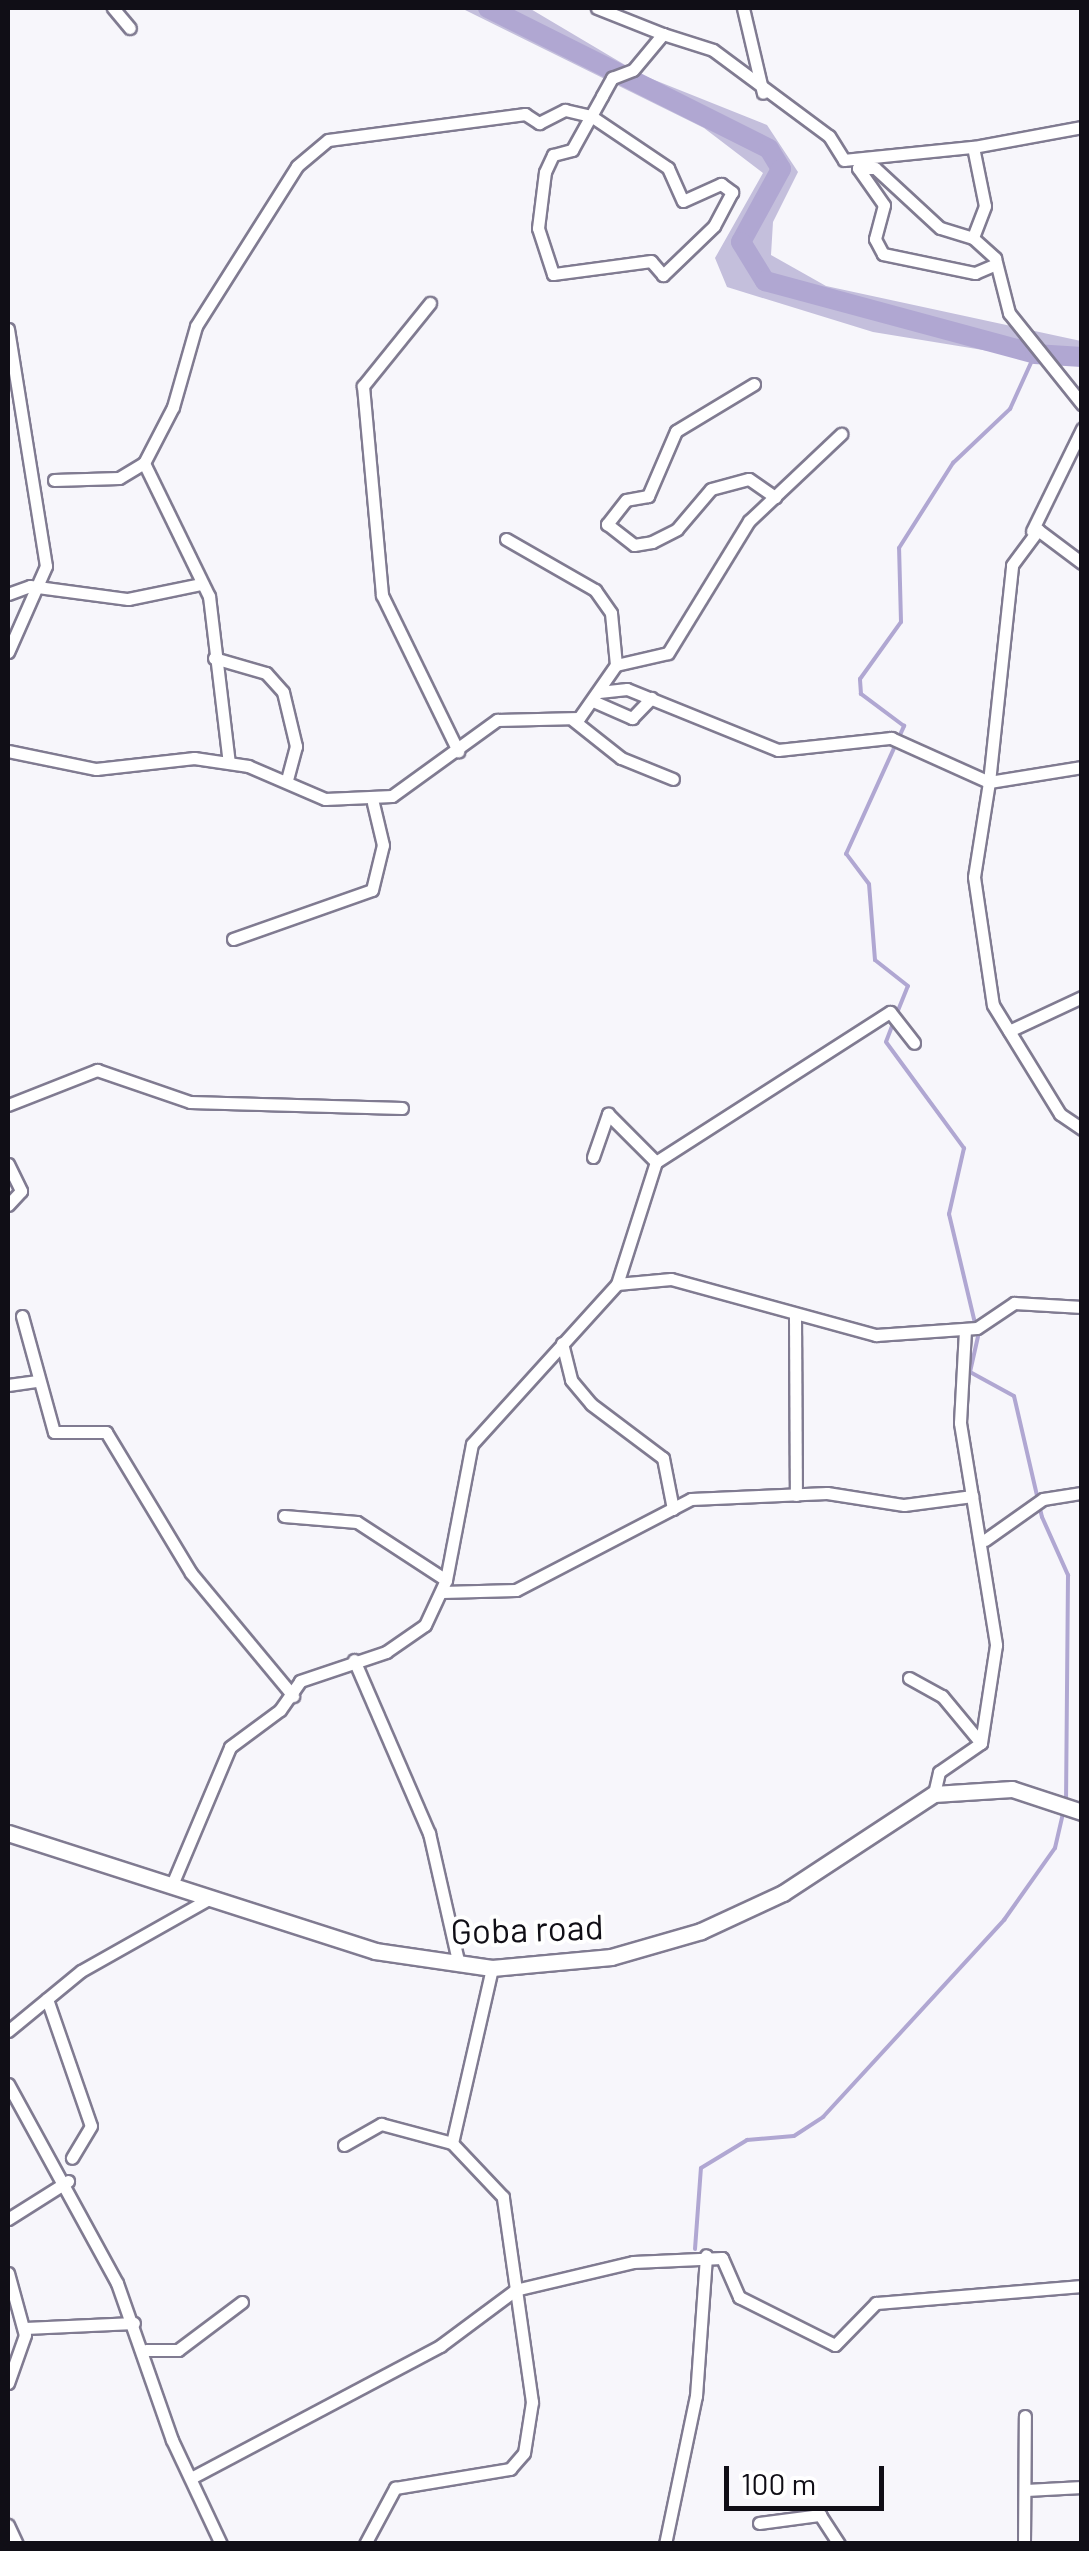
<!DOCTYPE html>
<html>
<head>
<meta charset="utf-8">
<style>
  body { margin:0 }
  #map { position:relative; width:1089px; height:2551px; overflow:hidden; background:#f7f6fb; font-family:Barlow,sans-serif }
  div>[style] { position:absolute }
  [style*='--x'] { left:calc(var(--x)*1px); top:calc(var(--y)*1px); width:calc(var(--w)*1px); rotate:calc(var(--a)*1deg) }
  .green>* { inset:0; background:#c4bfdc }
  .stream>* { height:4px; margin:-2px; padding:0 2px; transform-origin:2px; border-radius:2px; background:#b0a7d2 }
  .river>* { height:20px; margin:-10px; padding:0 10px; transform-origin:10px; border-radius:10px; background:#b0a7d2 }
  .roads { filter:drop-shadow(2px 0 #807b91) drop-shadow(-2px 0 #807b91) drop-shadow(0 2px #807b91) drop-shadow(0 -2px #807b91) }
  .street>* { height:11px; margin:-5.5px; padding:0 5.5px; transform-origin:5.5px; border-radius:5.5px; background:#fff }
  .secondary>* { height:15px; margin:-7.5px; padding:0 7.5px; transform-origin:7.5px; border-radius:7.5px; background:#fff }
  span { translate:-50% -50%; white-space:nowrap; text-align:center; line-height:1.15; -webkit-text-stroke:8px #fff; paint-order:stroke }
  .street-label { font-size:35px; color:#100e16 }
  .frame { position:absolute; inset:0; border:10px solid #100e16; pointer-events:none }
  .scale { position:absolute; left:724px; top:2466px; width:160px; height:45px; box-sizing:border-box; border:5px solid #100e16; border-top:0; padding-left:12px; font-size:30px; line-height:35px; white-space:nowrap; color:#100e16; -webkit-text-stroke:8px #fff; paint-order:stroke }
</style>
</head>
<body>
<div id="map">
  <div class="green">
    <div style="clip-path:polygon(461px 8px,529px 8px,642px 75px,767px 125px,798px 172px,773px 222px,771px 255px,826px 286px,1081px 341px,1081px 366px,873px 332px,727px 287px,715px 258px,763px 173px,704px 128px)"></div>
  </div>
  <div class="stream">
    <div style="--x:897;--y:1013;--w:29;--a:-68"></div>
    <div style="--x:908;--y:986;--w:42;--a:-141.8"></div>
    <div style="--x:875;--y:960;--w:76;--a:-94.5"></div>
    <div style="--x:869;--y:884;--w:38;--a:-127"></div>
    <div style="--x:846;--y:854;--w:141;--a:-65.6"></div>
    <div style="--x:904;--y:726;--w:54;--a:-143.3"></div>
    <div style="--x:861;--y:694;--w:15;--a:-94"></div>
    <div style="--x:860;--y:679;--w:70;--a:-54.3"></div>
    <div style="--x:901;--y:622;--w:74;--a:-91.5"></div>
    <div style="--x:899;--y:548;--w:101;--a:-57.6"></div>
    <div style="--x:953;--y:463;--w:79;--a:-43.5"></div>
    <div style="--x:1010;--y:409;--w:60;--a:-65.6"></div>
    <div style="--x:894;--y:1021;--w:22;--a:111"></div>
    <div style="--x:886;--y:1042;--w:132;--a:53.7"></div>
    <div style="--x:964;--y:1148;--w:68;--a:102.8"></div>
    <div style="--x:949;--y:1214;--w:112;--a:76.6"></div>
    <div style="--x:979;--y:1332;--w:41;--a:102.7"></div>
    <div style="--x:970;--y:1372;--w:50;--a:28.6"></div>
    <div style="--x:1014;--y:1396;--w:124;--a:77"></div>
    <div style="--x:1042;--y:1517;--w:64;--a:65.9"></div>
    <div style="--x:1068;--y:1575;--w:224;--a:90.5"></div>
    <div style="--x:695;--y:2249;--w:81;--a:-85.8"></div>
    <div style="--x:701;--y:2168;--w:54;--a:-31.3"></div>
    <div style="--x:747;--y:2140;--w:47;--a:-4.9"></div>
    <div style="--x:794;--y:2136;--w:35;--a:-33"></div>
    <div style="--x:823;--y:2117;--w:268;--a:-47.4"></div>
    <div style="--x:1004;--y:1920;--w:88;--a:-54.7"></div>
    <div style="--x:1055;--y:1848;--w:36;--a:-77"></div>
  </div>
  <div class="river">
    <div style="--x:488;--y:8;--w:314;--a:26.6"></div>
    <div style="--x:769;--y:149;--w:23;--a:59"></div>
    <div style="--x:781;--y:169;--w:83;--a:118.7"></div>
    <div style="--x:741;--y:242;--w:46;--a:58.4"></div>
    <div style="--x:765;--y:281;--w:280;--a:15.1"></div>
    <div style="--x:1035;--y:354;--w:47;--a:3.7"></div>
  </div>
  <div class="roads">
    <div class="street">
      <div style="--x:113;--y:8;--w:26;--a:50"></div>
      <div style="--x:597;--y:8;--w:71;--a:21.5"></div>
      <div style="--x:743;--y:8;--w:87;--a:76.8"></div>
      <div style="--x:1082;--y:127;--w:111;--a:169.6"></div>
      <div style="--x:973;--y:147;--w:60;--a:78.5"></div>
      <div style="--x:985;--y:206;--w:34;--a:111"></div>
      <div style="--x:973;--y:238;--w:30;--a:42"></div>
      <div style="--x:995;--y:258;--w:57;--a:75.7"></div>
      <div style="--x:1009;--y:313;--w:117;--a:51.3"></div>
      <div style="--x:973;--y:238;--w:34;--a:-163"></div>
      <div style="--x:940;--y:228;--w:88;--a:-137.3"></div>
      <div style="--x:875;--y:168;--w:17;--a:180"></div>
      <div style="--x:858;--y:168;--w:45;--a:54.9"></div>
      <div style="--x:884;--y:205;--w:35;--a:105"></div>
      <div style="--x:875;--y:239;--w:17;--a:62"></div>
      <div style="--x:883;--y:254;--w:94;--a:11.7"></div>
      <div style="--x:975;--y:273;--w:23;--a:-23"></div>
      <div style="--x:430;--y:303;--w:107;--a:128.9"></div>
      <div style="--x:363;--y:386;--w:210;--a:84.8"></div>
      <div style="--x:382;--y:595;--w:174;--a:64"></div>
      <div style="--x:8;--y:329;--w:240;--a:80.9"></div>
      <div style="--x:46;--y:566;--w:94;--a:113.8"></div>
      <div style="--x:754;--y:384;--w:91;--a:148.9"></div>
      <div style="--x:676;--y:431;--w:71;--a:113.3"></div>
      <div style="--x:648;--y:496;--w:22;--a:170"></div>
      <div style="--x:626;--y:500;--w:31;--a:128"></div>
      <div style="--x:607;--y:524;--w:34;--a:38"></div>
      <div style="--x:634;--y:545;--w:18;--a:-9"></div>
      <div style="--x:652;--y:542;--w:28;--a:-27"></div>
      <div style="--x:677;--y:529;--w:52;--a:-49.6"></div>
      <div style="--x:711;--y:489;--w:39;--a:-15"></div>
      <div style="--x:749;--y:479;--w:32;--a:35"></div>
      <div style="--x:144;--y:463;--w:148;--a:64"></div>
      <div style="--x:209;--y:596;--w:168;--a:83.2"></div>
      <div style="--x:54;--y:480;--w:65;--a:-1.8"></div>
      <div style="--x:119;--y:478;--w:29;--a:-31"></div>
      <div style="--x:144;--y:463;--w:63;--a:-62.6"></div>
      <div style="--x:173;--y:407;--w:84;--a:-74.1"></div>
      <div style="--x:196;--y:326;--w:189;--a:-57.7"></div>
      <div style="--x:297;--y:166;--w:40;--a:-40"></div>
      <div style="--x:328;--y:140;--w:199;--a:-7.5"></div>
      <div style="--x:525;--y:114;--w:17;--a:33"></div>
      <div style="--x:539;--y:123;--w:29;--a:-27"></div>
      <div style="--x:565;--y:110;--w:27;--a:13"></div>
      <div style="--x:591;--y:116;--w:93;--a:34"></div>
      <div style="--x:668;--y:168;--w:36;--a:66"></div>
      <div style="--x:683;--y:201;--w:42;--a:-24.1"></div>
      <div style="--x:721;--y:184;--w:14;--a:36"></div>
      <div style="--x:732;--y:192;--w:38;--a:118"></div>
      <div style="--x:714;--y:226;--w:71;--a:136.1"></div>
      <div style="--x:663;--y:275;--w:18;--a:-131"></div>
      <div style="--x:651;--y:261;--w:99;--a:172.4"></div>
      <div style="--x:553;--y:274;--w:48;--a:-108.1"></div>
      <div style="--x:538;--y:228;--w:56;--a:-82.9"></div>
      <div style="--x:545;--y:172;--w:19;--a:-65"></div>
      <div style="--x:553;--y:155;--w:20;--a:-15"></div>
      <div style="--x:572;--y:150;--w:39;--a:-61"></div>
      <div style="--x:591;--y:116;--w:23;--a:-61"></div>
      <div style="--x:602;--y:96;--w:21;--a:-61"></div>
      <div style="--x:612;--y:78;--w:22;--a:-21"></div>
      <div style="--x:633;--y:70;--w:47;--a:-50.2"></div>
      <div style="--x:663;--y:34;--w:52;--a:17.7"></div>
      <div style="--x:713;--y:50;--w:144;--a:36.6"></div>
      <div style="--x:829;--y:136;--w:28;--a:58"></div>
      <div style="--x:844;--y:160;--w:130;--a:-5.8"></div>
      <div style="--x:1032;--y:531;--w:114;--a:-63.9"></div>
      <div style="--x:506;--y:539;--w:103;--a:29.8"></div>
      <div style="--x:595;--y:590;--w:28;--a:55"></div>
      <div style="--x:611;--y:613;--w:52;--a:84.5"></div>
      <div style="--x:8;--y:594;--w:23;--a:-20"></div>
      <div style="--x:30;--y:586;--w:99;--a:7.6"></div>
      <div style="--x:128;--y:599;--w:75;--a:-11.6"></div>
      <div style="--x:214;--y:658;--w:54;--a:16.1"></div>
      <div style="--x:266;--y:673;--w:25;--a:48"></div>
      <div style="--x:283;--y:692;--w:56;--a:76.5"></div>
      <div style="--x:296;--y:746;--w:35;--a:105"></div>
      <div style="--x:599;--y:692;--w:28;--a:-6"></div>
      <div style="--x:627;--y:689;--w:163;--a:22"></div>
      <div style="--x:778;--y:750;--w:114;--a:-6.1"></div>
      <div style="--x:891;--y:738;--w:107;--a:24.2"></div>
      <div style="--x:989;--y:782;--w:218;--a:-83.9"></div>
      <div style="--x:1012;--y:565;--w:44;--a:-53.4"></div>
      <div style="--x:1038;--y:530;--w:55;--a:36.9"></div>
      <div style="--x:593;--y:701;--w:43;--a:23.6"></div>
      <div style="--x:632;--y:718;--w:28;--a:-46"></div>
      <div style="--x:573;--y:720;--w:61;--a:38.4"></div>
      <div style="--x:621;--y:758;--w:56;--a:22"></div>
      <div style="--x:8;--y:751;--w:90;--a:11.6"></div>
      <div style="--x:96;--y:769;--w:99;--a:-6.4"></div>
      <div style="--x:194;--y:758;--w:55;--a:8.4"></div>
      <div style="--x:248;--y:766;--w:84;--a:23.2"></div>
      <div style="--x:325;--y:799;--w:67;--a:-2.6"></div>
      <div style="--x:392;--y:796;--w:130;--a:-35.9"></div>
      <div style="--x:497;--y:720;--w:82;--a:-1.4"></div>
      <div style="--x:579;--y:718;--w:65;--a:-55.1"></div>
      <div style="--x:616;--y:665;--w:53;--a:-13"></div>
      <div style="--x:668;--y:653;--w:155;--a:-58.5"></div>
      <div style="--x:749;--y:521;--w:127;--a:-43.4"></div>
      <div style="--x:1082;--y:767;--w:94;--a:170.8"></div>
      <div style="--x:989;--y:782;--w:96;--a:99"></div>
      <div style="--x:974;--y:877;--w:129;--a:81.6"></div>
      <div style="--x:993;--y:1005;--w:128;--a:58.4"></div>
      <div style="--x:1060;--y:1114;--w:27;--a:34"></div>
      <div style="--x:233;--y:939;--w:147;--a:-19.4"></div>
      <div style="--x:372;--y:890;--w:46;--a:-76.3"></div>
      <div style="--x:383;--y:845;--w:43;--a:-103.4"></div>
      <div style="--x:1009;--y:1031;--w:81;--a:-25"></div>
      <div style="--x:8;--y:1105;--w:96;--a:-21.5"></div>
      <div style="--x:97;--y:1070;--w:98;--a:19"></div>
      <div style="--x:190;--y:1102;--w:212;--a:1.6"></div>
      <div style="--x:593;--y:1157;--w:46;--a:-70.8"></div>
      <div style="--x:608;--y:1114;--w:68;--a:45"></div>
      <div style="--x:8;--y:1164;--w:30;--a:64"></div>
      <div style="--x:21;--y:1191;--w:19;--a:133"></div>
      <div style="--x:617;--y:1284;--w:128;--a:-72.3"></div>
      <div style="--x:656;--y:1162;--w:278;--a:-32.7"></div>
      <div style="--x:890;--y:1012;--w:39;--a:52"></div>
      <div style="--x:22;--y:1316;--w:120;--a:74.6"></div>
      <div style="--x:54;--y:1432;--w:52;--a:0"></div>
      <div style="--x:106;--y:1432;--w:165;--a:58.9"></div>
      <div style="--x:191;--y:1573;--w:160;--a:50.3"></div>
      <div style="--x:795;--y:1316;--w:179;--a:89.7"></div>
      <div style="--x:965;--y:1330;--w:93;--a:93.1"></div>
      <div style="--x:960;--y:1423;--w:74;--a:80.7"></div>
      <div style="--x:562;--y:1343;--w:38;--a:76"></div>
      <div style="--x:571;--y:1380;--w:31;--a:50"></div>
      <div style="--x:591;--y:1404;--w:90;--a:36.9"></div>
      <div style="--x:663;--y:1458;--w:52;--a:78.9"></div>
      <div style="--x:8;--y:1385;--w:28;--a:-8"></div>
      <div style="--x:284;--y:1516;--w:73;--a:4.7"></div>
      <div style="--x:357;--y:1522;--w:106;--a:33.1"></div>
      <div style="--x:985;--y:1540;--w:71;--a:-35.3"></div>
      <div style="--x:1043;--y:1499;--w:39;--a:-9"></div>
      <div style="--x:442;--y:1592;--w:74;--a:-1.5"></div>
      <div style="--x:516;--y:1590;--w:197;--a:-27.5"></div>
      <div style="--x:691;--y:1499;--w:136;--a:-2.5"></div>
      <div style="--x:827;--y:1493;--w:78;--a:8.9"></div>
      <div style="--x:904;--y:1505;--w:69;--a:-7.5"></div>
      <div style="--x:972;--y:1496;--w:151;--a:80.8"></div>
      <div style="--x:996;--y:1645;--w:99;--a:98.7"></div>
      <div style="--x:981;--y:1743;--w:51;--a:145.4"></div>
      <div style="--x:939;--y:1772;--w:23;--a:103"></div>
      <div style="--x:354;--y:1660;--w:189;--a:66.6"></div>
      <div style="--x:429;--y:1833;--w:135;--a:77.2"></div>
      <div style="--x:909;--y:1678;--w:38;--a:29"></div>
      <div style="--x:942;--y:1696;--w:61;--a:50.3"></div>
      <div style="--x:171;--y:1887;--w:152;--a:-67.1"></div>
      <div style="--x:230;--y:1747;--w:62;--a:-36.5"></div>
      <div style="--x:280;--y:1710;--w:35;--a:-55"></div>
      <div style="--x:300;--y:1681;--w:91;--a:-18.6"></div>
      <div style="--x:386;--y:1652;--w:47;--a:-34.7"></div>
      <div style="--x:425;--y:1625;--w:50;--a:-65"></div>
      <div style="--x:446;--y:1580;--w:138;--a:-79.2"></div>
      <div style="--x:472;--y:1444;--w:216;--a:-47.8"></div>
      <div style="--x:617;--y:1284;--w:54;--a:-5.3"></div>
      <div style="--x:671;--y:1279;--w:213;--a:15.3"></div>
      <div style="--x:876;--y:1335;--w:101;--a:-4"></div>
      <div style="--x:977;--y:1328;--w:45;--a:-34"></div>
      <div style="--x:1014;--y:1303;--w:68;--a:3.4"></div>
      <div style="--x:47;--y:1999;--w:134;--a:70.9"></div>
      <div style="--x:91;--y:2126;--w:37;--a:121"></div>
      <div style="--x:8;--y:2031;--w:94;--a:-39.4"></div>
      <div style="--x:81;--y:1971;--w:145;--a:-29.4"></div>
      <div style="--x:8;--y:2084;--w:227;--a:61.3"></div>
      <div style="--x:117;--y:2283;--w:166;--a:70.7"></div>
      <div style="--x:172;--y:2440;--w:115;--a:64.8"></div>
      <div style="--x:344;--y:2145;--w:43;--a:-29.6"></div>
      <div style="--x:381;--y:2124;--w:73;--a:15"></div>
      <div style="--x:8;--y:2219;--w:71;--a:-32.3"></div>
      <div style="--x:8;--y:2273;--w:64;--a:74.7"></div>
      <div style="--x:25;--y:2335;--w:51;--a:109.5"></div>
      <div style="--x:25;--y:2328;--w:109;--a:-2.6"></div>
      <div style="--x:146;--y:2350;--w:32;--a:0"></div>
      <div style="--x:178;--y:2350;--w:80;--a:-36.9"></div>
      <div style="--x:191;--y:2478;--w:282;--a:-27.9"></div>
      <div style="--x:440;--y:2346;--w:94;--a:-36.7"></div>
      <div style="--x:515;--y:2290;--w:121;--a:-13.3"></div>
      <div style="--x:633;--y:2262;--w:89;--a:-2.6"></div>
      <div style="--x:722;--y:2258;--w:43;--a:66.4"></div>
      <div style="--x:739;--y:2297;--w:107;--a:26.6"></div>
      <div style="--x:835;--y:2345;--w:59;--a:-45.7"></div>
      <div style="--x:876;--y:2303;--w:207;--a:-4.7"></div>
      <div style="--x:1026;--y:2490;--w:56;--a:-3.1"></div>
      <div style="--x:759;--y:2523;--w:62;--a:-7.5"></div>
      <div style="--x:820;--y:2515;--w:35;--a:57"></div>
      <div style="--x:8;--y:2525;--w:21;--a:65"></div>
      <div style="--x:365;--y:2544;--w:64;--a:-61.8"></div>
      <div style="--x:395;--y:2488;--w:117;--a:-9.4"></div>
      <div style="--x:510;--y:2469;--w:21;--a:-49"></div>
      <div style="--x:524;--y:2453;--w:52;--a:-81.1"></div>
      <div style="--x:532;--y:2402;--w:207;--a:-98.1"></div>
      <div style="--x:503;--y:2197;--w:74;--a:-133.4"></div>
      <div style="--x:452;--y:2143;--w:180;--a:-77.1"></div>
      <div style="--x:665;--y:2544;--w:151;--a:-78.2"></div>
      <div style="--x:696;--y:2396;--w:141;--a:-85.9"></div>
      <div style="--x:1024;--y:2544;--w:128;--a:-89.6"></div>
    </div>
    <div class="secondary">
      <div style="--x:8;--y:1833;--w:386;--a:17.8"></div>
      <div style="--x:375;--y:1951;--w:118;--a:8.3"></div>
      <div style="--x:492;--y:1968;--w:120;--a:-5.3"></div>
      <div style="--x:611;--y:1957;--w:94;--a:-16.1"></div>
      <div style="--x:701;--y:1931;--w:90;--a:-24.9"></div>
      <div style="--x:783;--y:1893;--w:181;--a:-33.3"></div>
      <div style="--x:934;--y:1794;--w:78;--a:-3.7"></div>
      <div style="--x:1012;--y:1789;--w:74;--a:18.2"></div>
    </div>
  </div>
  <div class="street-label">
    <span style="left:527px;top:1928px;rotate:-2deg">Goba road</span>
  </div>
  <div class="frame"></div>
  <div class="scale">100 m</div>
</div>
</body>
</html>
